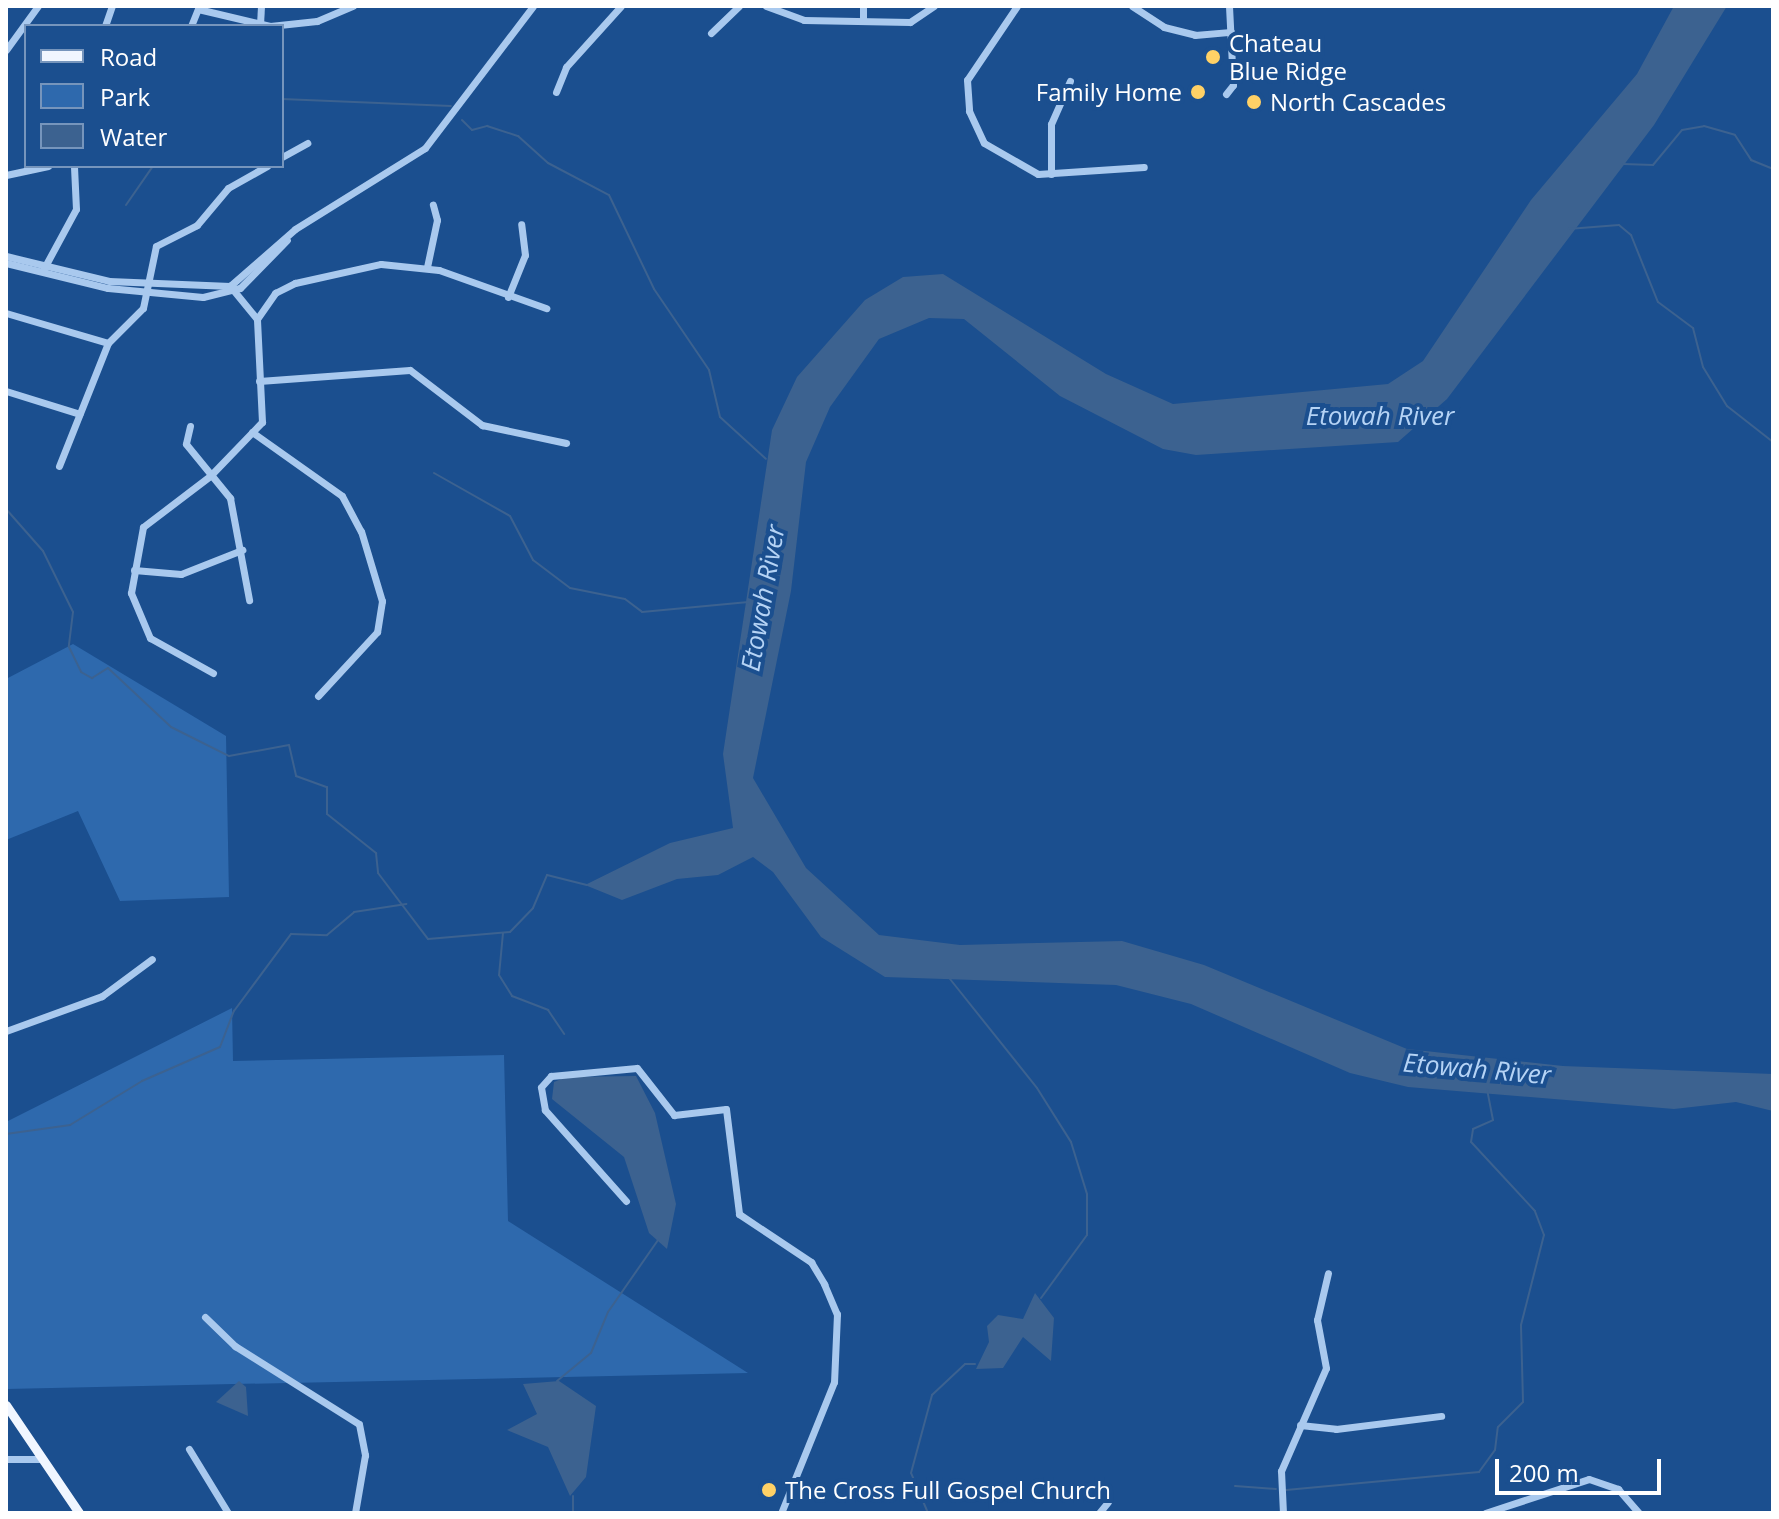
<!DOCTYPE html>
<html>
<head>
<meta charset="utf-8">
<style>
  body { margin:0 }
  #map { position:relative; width:1779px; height:1519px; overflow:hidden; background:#1b4f8f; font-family:"Open Sans",sans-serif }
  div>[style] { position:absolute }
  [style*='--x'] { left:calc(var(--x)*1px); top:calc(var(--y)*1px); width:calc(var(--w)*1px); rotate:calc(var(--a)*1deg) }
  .green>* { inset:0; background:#2e69ad }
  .water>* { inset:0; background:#3c6290 }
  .stream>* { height:2px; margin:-1px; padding:0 1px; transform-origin:1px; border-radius:1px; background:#3c6290 }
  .minor>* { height:7px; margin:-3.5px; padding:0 3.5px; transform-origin:3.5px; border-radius:3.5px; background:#a9c9ee }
  .major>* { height:9px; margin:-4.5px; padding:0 4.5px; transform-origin:4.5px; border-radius:4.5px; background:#f0f6ff }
  .dots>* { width:22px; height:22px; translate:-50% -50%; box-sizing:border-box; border:4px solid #1b4f8f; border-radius:50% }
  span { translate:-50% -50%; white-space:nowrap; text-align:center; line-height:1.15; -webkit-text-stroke:8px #1b4f8f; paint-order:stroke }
  .poi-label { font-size:24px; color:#fff }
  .left { translate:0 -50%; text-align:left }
  .right { translate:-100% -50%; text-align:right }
  .water-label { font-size:26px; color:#b5d3f5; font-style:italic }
  .frame { position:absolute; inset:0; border:8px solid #fff; pointer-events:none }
  .legend { position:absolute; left:24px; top:24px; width:260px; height:144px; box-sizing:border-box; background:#1b4f8f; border:2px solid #7695bc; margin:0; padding:10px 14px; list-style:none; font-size:24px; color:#fff }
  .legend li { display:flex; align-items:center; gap:16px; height:40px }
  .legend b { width:40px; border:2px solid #7695bc }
  .scale { position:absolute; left:1495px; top:1459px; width:166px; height:36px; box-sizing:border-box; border:4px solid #fff; border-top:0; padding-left:10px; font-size:24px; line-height:28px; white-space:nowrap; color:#fff; -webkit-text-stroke:6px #1b4f8f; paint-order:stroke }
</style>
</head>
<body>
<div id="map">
  <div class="green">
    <div style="clip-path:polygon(73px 644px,226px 736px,229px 897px,120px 901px,78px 811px,6px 840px,6px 679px)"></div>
    <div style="clip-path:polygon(232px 1008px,233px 1061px,504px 1055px,508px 1221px,748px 1373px,6px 1389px,6px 1122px)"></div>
  </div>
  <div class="water">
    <div style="clip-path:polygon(1674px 6px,1727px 6px,1654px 125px,1447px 399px,1398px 442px,1196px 455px,1163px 449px,1060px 396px,964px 319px,929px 318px,879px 339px,830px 407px,806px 462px,791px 591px,753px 778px,806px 868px,879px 935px,960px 945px,1122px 941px,1204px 965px,1407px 1049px,1563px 1066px,1773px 1074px,1773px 1111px,1736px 1102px,1674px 1109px,1408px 1087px,1350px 1073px,1191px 1004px,1116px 985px,885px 977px,821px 937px,773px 872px,753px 857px,718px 875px,677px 879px,622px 900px,585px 885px,670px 843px,733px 828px,723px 754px,772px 430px,797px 377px,865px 300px,903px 277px,943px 274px,1106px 374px,1173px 404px,1388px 384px,1423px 361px,1531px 200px,1637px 74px)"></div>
    <div style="clip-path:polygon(636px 1076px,655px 1113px,676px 1204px,667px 1249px,649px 1233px,624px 1157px,552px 1099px,554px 1082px,566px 1077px)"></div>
    <div style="clip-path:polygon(1035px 1293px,1054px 1318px,1051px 1361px,1023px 1337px,1003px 1368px,976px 1369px,989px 1342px,987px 1326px,998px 1315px,1023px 1319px)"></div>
    <div style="clip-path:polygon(239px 1381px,246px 1387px,248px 1416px,216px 1402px)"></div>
    <div style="clip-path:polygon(559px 1381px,596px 1406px,586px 1477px,570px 1496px,548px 1447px,507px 1430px,537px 1414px,523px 1384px)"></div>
  </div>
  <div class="stream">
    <div style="--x:282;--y:99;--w:169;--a:2.4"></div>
    <div style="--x:462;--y:120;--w:14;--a:45"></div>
    <div style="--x:472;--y:130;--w:16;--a:-15"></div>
    <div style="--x:487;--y:126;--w:33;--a:18"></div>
    <div style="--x:518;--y:136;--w:40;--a:42"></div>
    <div style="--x:548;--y:163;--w:69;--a:27.7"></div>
    <div style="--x:609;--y:195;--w:104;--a:64.4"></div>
    <div style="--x:654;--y:289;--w:98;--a:55.8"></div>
    <div style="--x:709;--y:370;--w:48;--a:76.8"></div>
    <div style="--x:720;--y:417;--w:62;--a:42.4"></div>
    <div style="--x:1623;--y:164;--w:30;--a:2"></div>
    <div style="--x:1653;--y:165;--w:45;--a:-50.4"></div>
    <div style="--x:1682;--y:130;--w:22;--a:-10"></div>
    <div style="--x:1704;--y:126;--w:32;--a:16"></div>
    <div style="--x:1735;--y:135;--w:30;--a:57"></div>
    <div style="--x:1751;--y:160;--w:24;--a:22"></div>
    <div style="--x:126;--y:205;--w:47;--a:-55.3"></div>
    <div style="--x:1568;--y:229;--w:51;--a:-4.5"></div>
    <div style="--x:1619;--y:225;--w:16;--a:40"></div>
    <div style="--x:1631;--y:235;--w:72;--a:68.1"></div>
    <div style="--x:1658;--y:302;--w:44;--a:36.6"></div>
    <div style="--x:1693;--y:328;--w:40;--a:75.6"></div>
    <div style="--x:1703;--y:367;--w:46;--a:58.4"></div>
    <div style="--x:1727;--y:406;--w:58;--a:38"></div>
    <div style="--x:434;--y:473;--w:87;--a:29.5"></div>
    <div style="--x:510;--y:516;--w:50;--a:62.4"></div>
    <div style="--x:533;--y:560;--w:46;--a:37.1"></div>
    <div style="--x:570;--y:588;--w:56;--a:11.3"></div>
    <div style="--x:625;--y:599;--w:21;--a:37"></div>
    <div style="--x:642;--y:612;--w:107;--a:-5.3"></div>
    <div style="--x:6;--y:509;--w:56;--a:48.6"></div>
    <div style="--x:43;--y:551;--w:68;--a:63.8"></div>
    <div style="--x:73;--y:612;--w:35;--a:97"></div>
    <div style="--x:69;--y:647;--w:28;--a:64"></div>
    <div style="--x:81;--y:672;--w:13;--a:29"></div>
    <div style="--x:92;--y:678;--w:19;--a:-32"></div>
    <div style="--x:108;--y:668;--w:86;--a:43.1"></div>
    <div style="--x:171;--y:727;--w:65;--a:26.6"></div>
    <div style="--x:229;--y:756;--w:61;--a:-10.4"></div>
    <div style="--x:289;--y:745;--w:32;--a:77"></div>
    <div style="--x:296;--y:776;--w:33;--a:20"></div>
    <div style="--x:327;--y:787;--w:27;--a:90"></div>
    <div style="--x:327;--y:814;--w:63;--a:38.5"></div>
    <div style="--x:376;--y:853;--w:20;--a:84"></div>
    <div style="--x:378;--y:873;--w:83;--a:52.9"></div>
    <div style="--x:428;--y:939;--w:82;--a:-4.9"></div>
    <div style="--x:510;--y:932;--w:33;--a:-46"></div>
    <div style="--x:533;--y:908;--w:36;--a:-67"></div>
    <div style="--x:547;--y:875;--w:41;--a:14"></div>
    <div style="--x:503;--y:933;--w:42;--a:95.4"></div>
    <div style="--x:499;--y:975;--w:25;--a:58"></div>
    <div style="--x:512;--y:996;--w:39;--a:21"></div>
    <div style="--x:548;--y:1010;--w:29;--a:56"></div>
    <div style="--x:950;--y:979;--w:139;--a:51.4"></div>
    <div style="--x:1037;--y:1088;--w:64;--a:57.8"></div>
    <div style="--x:1071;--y:1142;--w:54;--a:72.9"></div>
    <div style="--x:1087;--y:1194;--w:41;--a:90"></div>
    <div style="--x:1087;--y:1235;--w:78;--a:126.1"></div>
    <div style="--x:6;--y:1134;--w:65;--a:-8"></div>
    <div style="--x:70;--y:1125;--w:84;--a:-31.4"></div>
    <div style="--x:142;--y:1081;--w:85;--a:-23.6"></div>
    <div style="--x:220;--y:1047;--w:39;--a:-69"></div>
    <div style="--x:234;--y:1011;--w:96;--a:-53.5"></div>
    <div style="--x:291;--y:934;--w:36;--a:2"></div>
    <div style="--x:327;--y:935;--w:35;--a:-40"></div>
    <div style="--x:354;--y:912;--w:53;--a:-8.7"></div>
    <div style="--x:557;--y:1381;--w:44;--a:-39.5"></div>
    <div style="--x:591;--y:1353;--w:44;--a:-67.5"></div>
    <div style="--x:608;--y:1312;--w:88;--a:-55.2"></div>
    <div style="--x:1235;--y:1486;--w:41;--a:4.2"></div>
    <div style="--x:1286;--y:1490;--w:194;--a:-5.3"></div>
    <div style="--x:1479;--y:1472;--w:27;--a:-54"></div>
    <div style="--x:1495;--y:1450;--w:23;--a:-83"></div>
    <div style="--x:1498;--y:1427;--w:35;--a:-45"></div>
    <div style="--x:1523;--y:1402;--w:77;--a:-91.5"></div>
    <div style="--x:1521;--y:1325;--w:93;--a:-75.7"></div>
    <div style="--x:1544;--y:1235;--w:26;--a:-111"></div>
    <div style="--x:1535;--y:1211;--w:94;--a:-132.8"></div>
    <div style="--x:1471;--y:1142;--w:13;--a:-81"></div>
    <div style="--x:1473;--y:1129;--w:22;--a:-24"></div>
    <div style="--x:1493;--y:1120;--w:31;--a:-101"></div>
    <div style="--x:573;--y:1496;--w:17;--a:90"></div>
    <div style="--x:928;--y:1513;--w:43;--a:-113"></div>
    <div style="--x:911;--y:1473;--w:81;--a:-74.9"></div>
    <div style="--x:932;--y:1395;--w:45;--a:-43.2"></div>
    <div style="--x:965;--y:1364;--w:10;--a:0"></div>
  </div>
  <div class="minor">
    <div style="--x:766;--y:6;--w:40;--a:20.2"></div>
    <div style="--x:804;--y:20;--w:106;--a:1.1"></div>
    <div style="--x:910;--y:22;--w:29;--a:-34"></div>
    <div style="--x:863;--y:6;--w:15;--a:90"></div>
    <div style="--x:1017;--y:6;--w:89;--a:124"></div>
    <div style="--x:967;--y:80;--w:31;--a:86"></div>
    <div style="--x:969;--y:111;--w:35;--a:65"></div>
    <div style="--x:984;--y:143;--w:62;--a:29.9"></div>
    <div style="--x:1038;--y:174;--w:106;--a:-3.8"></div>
    <div style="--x:1132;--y:6;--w:38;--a:33"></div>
    <div style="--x:1164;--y:27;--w:32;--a:14"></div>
    <div style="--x:1195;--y:35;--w:36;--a:-5"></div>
    <div style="--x:260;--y:25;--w:19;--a:-87"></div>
    <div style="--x:105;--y:26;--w:21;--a:-71"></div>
    <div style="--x:191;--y:26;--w:18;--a:-68"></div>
    <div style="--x:198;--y:9;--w:74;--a:13.3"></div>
    <div style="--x:270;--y:26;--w:47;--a:-6.1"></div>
    <div style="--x:317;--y:21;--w:39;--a:-23"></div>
    <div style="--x:711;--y:33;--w:39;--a:-44"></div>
    <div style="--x:6;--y:50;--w:54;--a:-54"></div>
    <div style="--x:556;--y:92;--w:27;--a:-68"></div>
    <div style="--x:566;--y:67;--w:82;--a:-48"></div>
    <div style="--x:1226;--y:94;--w:11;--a:-52"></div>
    <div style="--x:1233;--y:85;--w:79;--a:-92.9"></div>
    <div style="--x:282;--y:157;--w:29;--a:-29"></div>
    <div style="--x:1051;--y:174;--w:50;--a:-90"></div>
    <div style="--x:1051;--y:124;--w:47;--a:-66.2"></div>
    <div style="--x:6;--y:175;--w:43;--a:-12.1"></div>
    <div style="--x:6;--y:256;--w:106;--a:13.6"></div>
    <div style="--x:109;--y:281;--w:121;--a:2.4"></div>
    <div style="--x:230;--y:286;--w:86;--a:-41.2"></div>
    <div style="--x:295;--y:229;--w:153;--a:-31.9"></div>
    <div style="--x:425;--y:148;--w:178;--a:-52.7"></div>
    <div style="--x:6;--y:263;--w:105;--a:13.8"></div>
    <div style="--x:108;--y:288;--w:95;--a:5.4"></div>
    <div style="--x:203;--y:297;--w:38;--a:-14"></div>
    <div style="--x:240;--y:288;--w:67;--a:-45.6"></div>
    <div style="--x:427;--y:267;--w:48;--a:-78"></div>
    <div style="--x:437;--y:220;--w:16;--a:-105"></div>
    <div style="--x:43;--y:270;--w:69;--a:-61.6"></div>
    <div style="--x:76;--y:209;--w:43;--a:-92.7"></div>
    <div style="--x:508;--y:297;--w:45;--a:-68"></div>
    <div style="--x:525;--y:255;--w:31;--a:-97"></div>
    <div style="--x:6;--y:313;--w:106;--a:16.4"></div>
    <div style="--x:257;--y:319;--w:32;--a:-55"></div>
    <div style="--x:275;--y:293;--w:22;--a:-27"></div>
    <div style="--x:295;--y:283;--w:88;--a:-12.5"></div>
    <div style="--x:381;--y:264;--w:58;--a:5.9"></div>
    <div style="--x:439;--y:270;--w:114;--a:19.6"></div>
    <div style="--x:259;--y:381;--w:151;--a:-4.2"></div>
    <div style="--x:410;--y:370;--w:91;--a:37.4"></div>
    <div style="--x:482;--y:425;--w:86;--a:12.1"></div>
    <div style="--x:6;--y:391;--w:77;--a:17.3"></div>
    <div style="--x:190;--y:426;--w:18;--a:103"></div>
    <div style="--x:186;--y:444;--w:70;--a:50.8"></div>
    <div style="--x:230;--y:498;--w:104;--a:79.4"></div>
    <div style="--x:252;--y:432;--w:110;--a:35.4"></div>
    <div style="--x:342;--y:496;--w:40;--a:62"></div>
    <div style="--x:361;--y:531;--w:73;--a:73.3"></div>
    <div style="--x:382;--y:601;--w:31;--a:99"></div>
    <div style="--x:377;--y:632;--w:87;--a:132.7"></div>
    <div style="--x:59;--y:466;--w:132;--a:-68.3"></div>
    <div style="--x:108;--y:343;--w:49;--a:-45"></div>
    <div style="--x:143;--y:308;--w:63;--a:-78.2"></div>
    <div style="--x:156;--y:246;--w:46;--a:-27.1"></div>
    <div style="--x:197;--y:225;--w:48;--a:-50"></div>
    <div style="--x:228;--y:188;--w:45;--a:-29.4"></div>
    <div style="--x:134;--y:570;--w:47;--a:4.9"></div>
    <div style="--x:181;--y:574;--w:66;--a:-21.5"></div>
    <div style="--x:213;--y:673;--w:72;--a:-150.9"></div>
    <div style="--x:150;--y:638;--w:49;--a:-112.9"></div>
    <div style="--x:131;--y:593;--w:67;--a:-79.7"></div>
    <div style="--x:143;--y:527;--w:84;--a:-37.3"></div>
    <div style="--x:210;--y:476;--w:75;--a:-46.1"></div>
    <div style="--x:262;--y:422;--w:103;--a:-92.8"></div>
    <div style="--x:257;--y:319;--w:43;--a:-129.3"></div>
    <div style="--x:6;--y:1031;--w:102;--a:-20"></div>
    <div style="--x:102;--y:996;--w:62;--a:-36.5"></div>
    <div style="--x:626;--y:1201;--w:122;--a:-131.7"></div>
    <div style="--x:545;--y:1110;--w:23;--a:-100"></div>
    <div style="--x:541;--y:1087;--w:15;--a:-48"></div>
    <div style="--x:551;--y:1076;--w:86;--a:-5.3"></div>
    <div style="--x:637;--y:1068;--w:60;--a:51.8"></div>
    <div style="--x:674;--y:1115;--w:52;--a:-6.6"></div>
    <div style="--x:726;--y:1109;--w:106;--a:82.9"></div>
    <div style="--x:739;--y:1214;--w:87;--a:33.7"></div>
    <div style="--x:811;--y:1262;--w:26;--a:59"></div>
    <div style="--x:824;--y:1284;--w:33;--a:67"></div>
    <div style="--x:837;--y:1314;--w:68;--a:92.5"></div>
    <div style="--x:834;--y:1382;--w:141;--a:112"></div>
    <div style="--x:205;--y:1317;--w:42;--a:44"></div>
    <div style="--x:235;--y:1346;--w:146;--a:32.2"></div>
    <div style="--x:359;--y:1424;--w:32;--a:79"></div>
    <div style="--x:365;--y:1455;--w:59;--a:99.8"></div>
    <div style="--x:1300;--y:1425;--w:36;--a:6"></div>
    <div style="--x:1336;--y:1429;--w:106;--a:-7.1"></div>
    <div style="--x:189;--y:1449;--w:75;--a:58.6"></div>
    <div style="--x:6;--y:1459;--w:36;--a:0"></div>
    <div style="--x:1099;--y:1513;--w:14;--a:-51"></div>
    <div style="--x:1283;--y:1513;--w:42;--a:-92.7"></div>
    <div style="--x:1281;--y:1471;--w:112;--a:-66.4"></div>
    <div style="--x:1326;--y:1368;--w:49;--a:-100.6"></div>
    <div style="--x:1317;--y:1320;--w:48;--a:-76.8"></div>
    <div style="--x:1485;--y:1513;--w:109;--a:-18.1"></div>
    <div style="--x:1589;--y:1479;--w:31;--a:19"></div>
    <div style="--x:1618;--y:1489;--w:32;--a:49"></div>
  </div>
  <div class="major">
    <div style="--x:6;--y:1405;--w:130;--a:55.9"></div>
  </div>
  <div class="dots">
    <div style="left:1213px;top:57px;background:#ffd166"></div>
    <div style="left:1198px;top:92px;background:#ffd166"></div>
    <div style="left:1254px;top:102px;background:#ffd166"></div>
    <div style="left:769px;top:1490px;background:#ffd166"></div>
  </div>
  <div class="poi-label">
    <span class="left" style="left:1229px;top:57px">Chateau<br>Blue Ridge</span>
    <span class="right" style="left:1182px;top:92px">Family Home</span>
    <span class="left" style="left:1270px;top:102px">North Cascades</span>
    <span class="left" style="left:785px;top:1490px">The Cross Full Gospel Church</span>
  </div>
  <div class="water-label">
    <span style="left:1380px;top:416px">Etowah River</span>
    <span style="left:763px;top:598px;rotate:-80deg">Etowah River</span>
    <span style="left:1477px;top:1069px;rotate:5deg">Etowah River</span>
  </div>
  <div class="frame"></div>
  <ul class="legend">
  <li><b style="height:10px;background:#f0f6ff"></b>Road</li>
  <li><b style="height:22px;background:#2e69ad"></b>Park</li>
  <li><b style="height:22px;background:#3c6290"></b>Water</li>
  </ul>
  <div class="scale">200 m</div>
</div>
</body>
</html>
